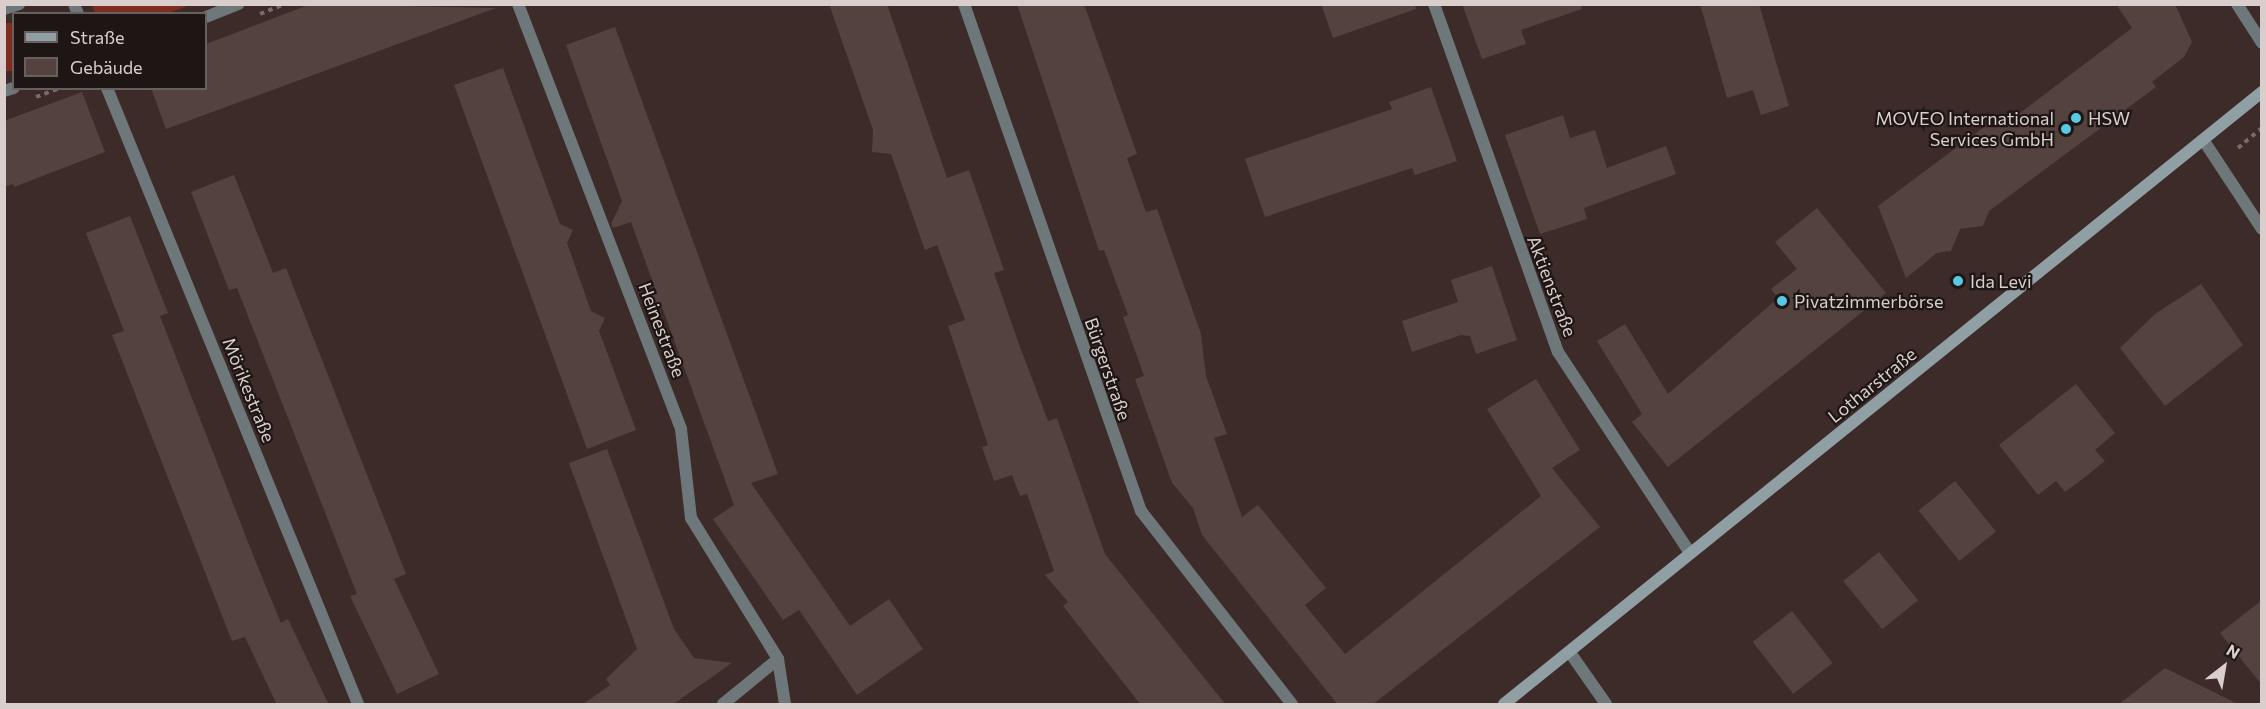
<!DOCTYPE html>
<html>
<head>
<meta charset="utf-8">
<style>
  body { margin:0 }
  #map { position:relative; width:2266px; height:709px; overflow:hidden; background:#3c2b28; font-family:Commissioner,sans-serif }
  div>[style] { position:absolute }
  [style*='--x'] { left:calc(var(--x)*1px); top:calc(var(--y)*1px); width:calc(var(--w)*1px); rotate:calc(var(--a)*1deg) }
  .green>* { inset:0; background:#802b20; transform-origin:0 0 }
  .building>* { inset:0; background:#54423f; transform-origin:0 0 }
  .path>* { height:4px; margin-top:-2px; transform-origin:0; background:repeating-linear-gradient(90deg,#796b68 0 4.5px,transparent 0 9px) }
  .lane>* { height:12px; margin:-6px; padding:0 6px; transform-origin:6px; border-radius:6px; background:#6e7779 }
  .street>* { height:12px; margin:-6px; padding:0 6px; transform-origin:6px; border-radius:6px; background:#6e7779 }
  .secondary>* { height:12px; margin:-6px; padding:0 6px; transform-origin:6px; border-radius:6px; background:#909fa3 }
  .dots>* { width:16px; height:16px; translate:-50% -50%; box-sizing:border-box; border:3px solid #1d1614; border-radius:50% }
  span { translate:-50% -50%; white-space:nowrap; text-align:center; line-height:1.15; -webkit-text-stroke:4.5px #1d1614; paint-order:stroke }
  .poi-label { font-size:18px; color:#d9cecc }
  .left { translate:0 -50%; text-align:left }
  .right { translate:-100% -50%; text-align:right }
  .street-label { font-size:18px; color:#d9cecc }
  .frame { position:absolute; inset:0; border:6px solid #d9cecc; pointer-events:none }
  .legend { position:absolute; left:12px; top:12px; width:195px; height:78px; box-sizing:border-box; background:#1d1614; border:2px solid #68605e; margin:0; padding:8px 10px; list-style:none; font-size:18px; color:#d9cecc }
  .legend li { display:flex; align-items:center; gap:12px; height:30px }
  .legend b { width:30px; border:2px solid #68605e }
  .north { position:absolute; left:2194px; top:637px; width:60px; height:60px; -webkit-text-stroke:4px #1d1614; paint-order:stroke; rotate:31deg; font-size:16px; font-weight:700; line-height:24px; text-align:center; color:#d9cecc }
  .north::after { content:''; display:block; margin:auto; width:21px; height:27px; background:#d9cecc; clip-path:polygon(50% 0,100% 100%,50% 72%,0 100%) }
</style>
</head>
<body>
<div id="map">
  <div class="green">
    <div style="clip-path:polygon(92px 5px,92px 4px,190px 5px,166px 14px,95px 13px)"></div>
    <div style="left:13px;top:23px;width:48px;height:9px;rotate:90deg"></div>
  </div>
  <div class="building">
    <div style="clip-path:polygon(311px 4px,496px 8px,166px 129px,151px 88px,206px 88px,206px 44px)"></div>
    <div style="clip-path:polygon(829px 4px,887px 4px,947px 178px,969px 170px,1004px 270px,994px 273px,1019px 344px,1048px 421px,1057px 418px,1105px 554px,1226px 705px,1141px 705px,1063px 606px,1068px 602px,1045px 575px,1054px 571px,1027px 494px,1020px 496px,1012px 475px,994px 481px,982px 447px,988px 445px,948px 326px,965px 320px,937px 245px,925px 250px,891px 154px,872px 152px,873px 130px)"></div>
    <div style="clip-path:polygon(1017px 4px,1084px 4px,1137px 154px,1127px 158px,1146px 212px,1157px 209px,1201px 334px,1206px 376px,1227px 434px,1214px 438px,1242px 517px,1258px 505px,1326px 588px,1305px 605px,1345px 654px,1541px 496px,1487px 409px,1536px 379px,1580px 450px,1552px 468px,1600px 527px,1372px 705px,1338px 705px,1202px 535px,1193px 508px,1172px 483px,1135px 379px,1144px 376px,1123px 317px,1128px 315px,1104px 250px,1099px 251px)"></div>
    <div style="clip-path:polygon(1321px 4px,1415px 4px,1416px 9px,1333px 38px)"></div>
    <div style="clip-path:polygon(1462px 4px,1581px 4px,1582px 9px,1521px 30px,1526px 44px,1482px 59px)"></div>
    <div style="clip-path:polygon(1700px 4px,1759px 4px,1789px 106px,1761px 115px,1753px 90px,1727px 98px)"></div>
    <div style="clip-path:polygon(2116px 4px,2175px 4px,2192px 42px,2184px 57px,2152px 82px,2156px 87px,1989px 211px,1983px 226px,1960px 229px,1951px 251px,1937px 253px,1906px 278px,1878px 206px,1996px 118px,2003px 126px,2132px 28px)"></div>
    <div style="clip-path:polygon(615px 27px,778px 474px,751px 483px,850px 626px,889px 599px,923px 649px,857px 695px,799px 610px,783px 620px,713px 519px,734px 505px,662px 307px,648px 301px,655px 288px,631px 222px,613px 228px,611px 224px,622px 201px,566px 45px)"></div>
    <div style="clip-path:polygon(503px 68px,560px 224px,573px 230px,567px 243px,591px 311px,605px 318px,599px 331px,636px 430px,587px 449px,454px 85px)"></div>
    <div style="clip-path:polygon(1431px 87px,1457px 161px,1415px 175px,1412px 168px,1265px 217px,1245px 159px,1392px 109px,1389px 102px)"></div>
    <div style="clip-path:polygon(82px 92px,105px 152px,14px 187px,13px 184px,4px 187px,4px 121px)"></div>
    <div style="clip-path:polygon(1563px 115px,1570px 138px,1595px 130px,1607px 168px,1666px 146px,1676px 174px,1584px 208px,1587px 219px,1540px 234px,1505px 135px)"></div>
    <div style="clip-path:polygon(234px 175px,273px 273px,286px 268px,406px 574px,394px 579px,439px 674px,397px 694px,350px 596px,357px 594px,237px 288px,229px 290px,191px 192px)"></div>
    <div style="clip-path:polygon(1817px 208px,1886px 293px,1668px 467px,1632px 422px,1642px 414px,1597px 341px,1625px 324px,1668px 394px,1778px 298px,1771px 289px,1797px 269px,1775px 242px)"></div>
    <div style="clip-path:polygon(130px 216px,168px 313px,160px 316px,255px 560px,281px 623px,288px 619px,329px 705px,277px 705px,245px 637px,232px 641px,112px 335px,124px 331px,86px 233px)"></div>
    <div style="clip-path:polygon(1492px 266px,1517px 340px,1476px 354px,1470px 336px,1461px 335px,1412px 352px,1402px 321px,1458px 302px,1451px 280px)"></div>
    <div style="clip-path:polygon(2201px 284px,2243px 345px,2165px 406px,2120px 348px,2155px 314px)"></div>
    <div style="clip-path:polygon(2076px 384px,2115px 433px,2095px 450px,2105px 461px,2085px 477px,2065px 492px,2056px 481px,2038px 495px,1999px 445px)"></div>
    <div style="clip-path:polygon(607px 449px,674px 629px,694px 658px,732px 663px,672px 705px,582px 705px,610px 685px,606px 679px,637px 649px,569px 463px)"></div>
    <div style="left:1955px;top:481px;width:65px;height:47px;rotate:51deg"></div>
    <div style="left:1879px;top:552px;width:62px;height:46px;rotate:51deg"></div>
    <div style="clip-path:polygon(2262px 600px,2262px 685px,2220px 633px)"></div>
    <div style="left:1792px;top:611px;width:66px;height:50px;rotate:52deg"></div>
    <div style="clip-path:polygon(2165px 668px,2240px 705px,2118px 705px)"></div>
  </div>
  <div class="path">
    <div style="--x:260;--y:14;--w:27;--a:-22"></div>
    <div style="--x:36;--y:97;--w:25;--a:-21"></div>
    <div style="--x:2238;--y:148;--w:31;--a:-40"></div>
  </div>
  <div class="lane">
    <div style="--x:723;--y:704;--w:71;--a:-39.3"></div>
  </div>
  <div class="street">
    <div style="--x:74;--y:4;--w:11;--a:68"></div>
    <div style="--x:518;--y:4;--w:455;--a:69"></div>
    <div style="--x:681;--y:429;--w:90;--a:83.6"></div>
    <div style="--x:691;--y:518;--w:166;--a:58.3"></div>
    <div style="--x:778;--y:659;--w:46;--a:81.2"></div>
    <div style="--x:964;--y:4;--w:537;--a:70.76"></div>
    <div style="--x:1141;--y:511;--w:245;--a:52"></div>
    <div style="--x:1434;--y:4;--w:369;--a:70.4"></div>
    <div style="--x:1558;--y:352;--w:240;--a:56.7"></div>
    <div style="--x:2237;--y:4;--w:46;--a:57.3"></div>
    <div style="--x:4;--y:9;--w:16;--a:-18"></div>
    <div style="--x:206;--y:17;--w:35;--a:-22"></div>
    <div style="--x:107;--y:88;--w:665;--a:67.83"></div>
    <div style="--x:4;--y:91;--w:10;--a:-17"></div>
    <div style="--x:2204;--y:141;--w:105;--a:56.6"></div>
    <div style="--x:1571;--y:654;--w:61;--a:55"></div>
  </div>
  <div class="secondary">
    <div style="--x:1504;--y:704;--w:974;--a:-38.92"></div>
  </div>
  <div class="dots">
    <div style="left:2076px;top:118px;background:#58c9e3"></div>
    <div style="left:2066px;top:129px;background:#58c9e3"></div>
    <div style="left:1958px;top:281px;background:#58c9e3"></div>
    <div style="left:1782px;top:301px;background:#58c9e3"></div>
  </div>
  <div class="poi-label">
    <span class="left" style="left:2088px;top:118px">HSW</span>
    <span class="right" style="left:2054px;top:129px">MOVEO International<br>Services GmbH</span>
    <span class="left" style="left:1970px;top:281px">Ida Levi</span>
    <span class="left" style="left:1794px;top:301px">Pivatzimmerbörse</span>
  </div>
  <div class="street-label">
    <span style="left:1552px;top:286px;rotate:69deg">Aktienstraße</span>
    <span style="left:662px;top:330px;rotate:69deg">Heinestraße</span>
    <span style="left:1108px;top:369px;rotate:71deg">Bürgerstraße</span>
    <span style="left:1872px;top:385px;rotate:-39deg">Lotharstraße</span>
    <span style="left:249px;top:390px;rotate:68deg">Mörikestraße</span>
  </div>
  <div class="frame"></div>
  <ul class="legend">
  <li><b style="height:8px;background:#909fa3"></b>Straße</li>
  <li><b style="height:16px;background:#54423f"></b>Gebäude</li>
  </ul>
  <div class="north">N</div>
</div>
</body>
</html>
